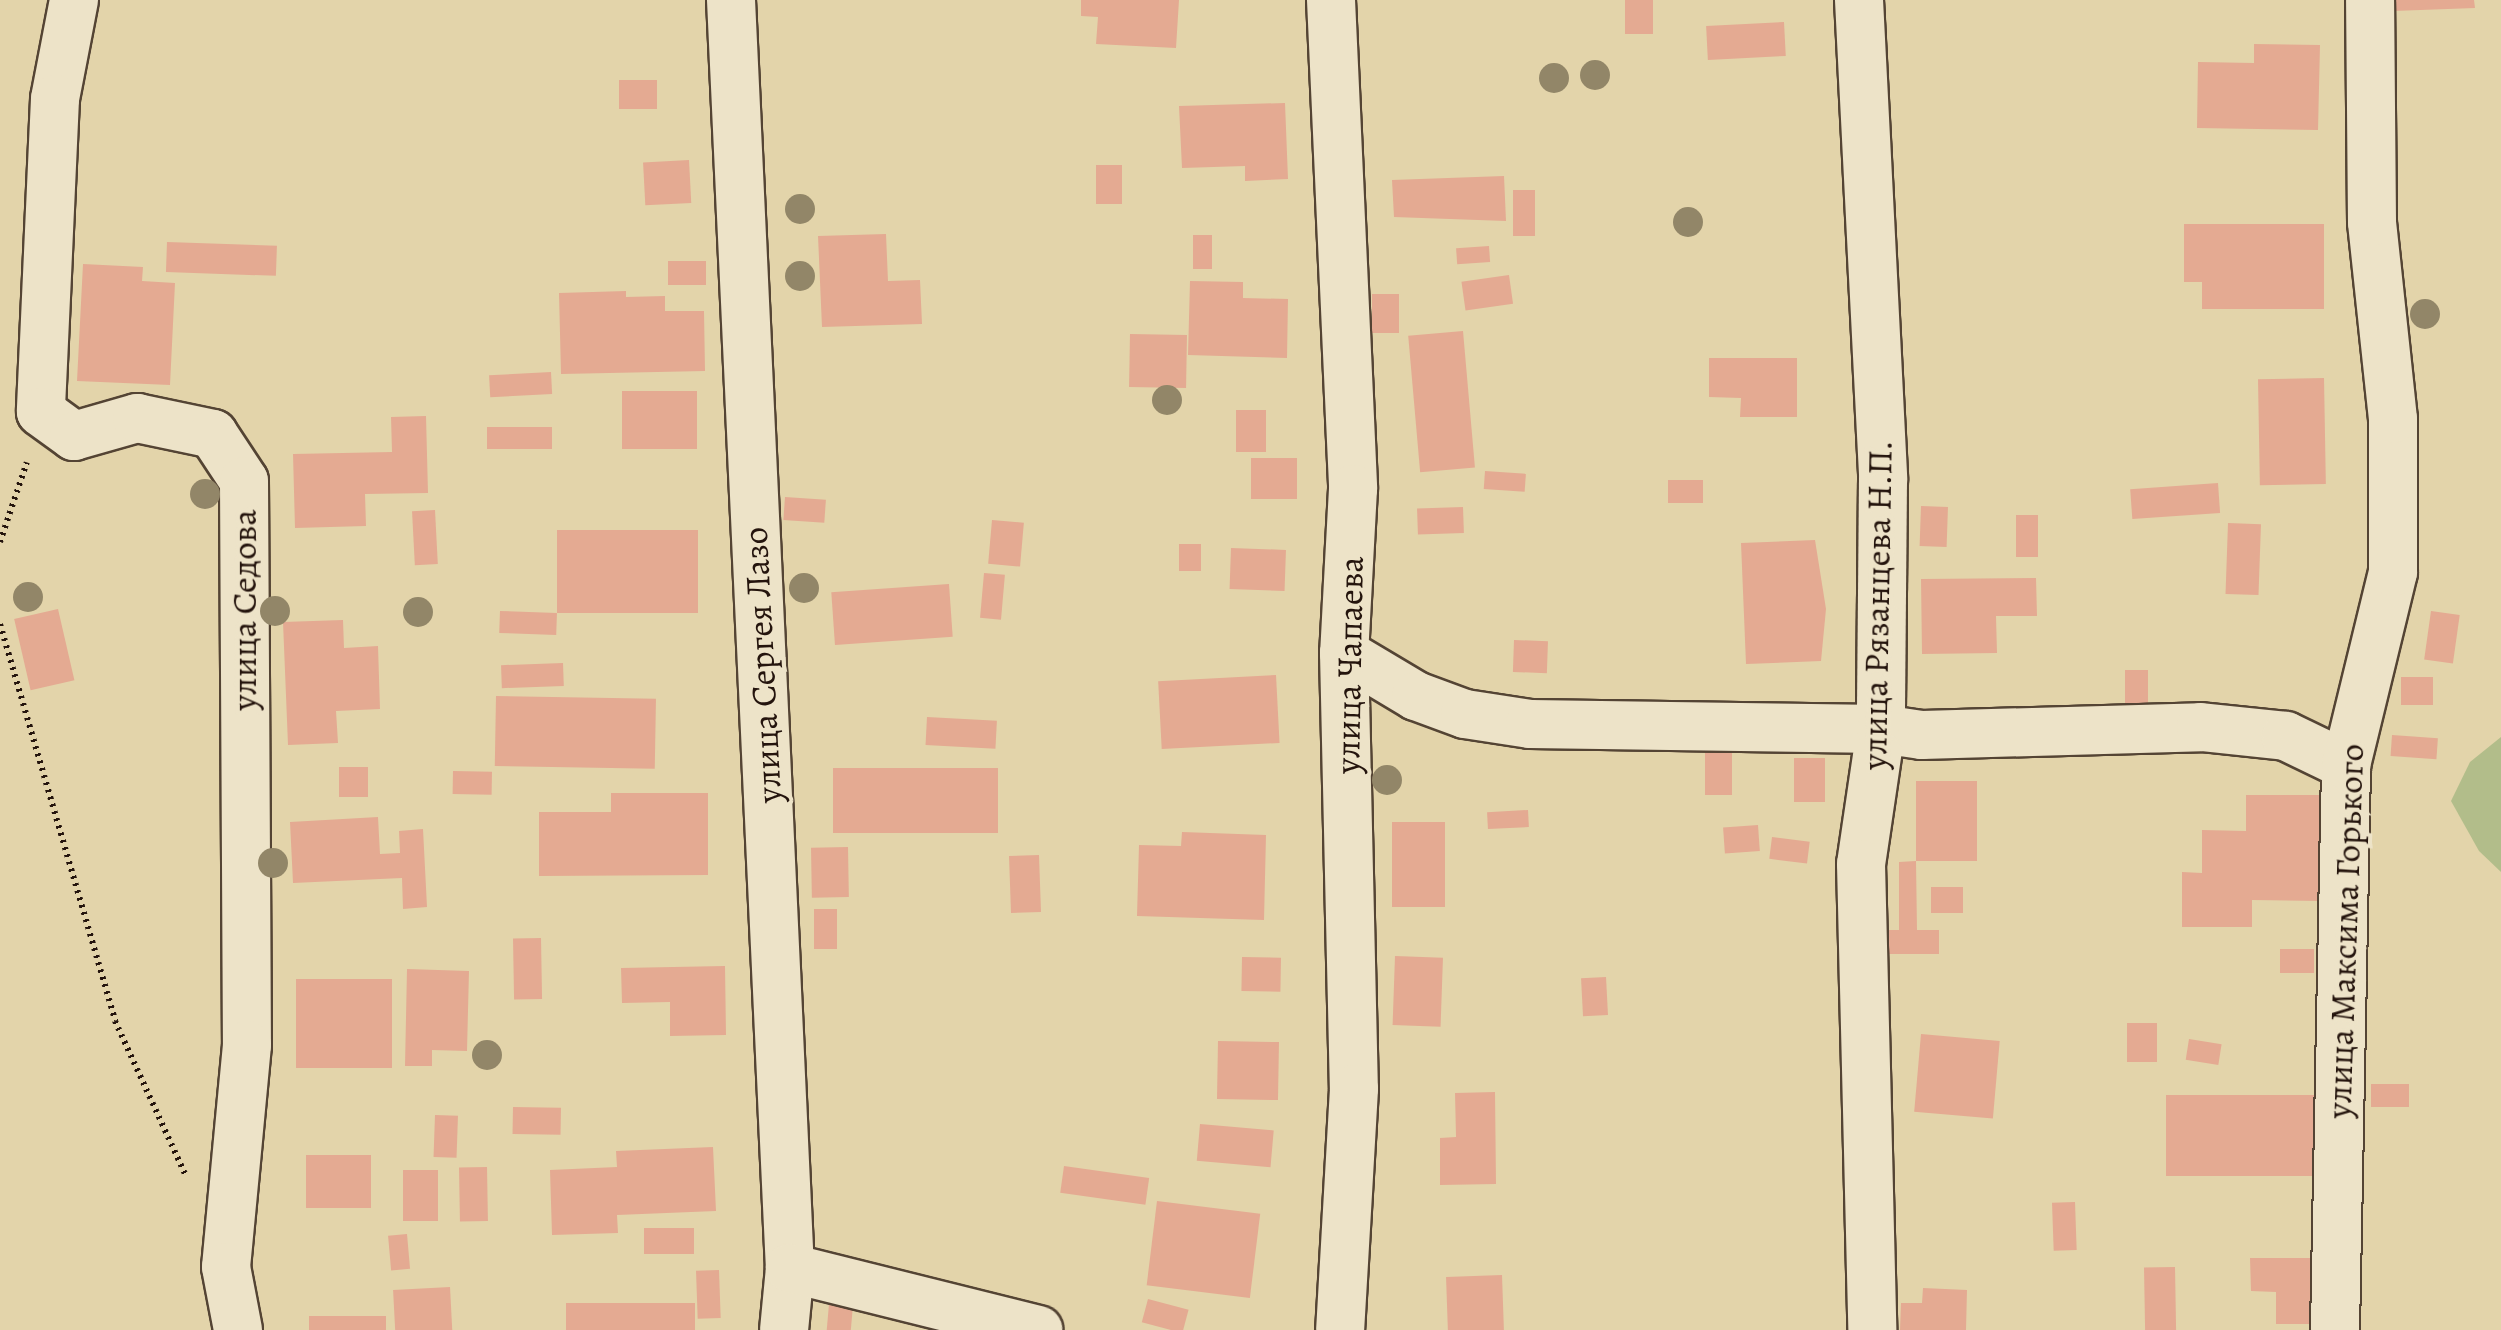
<!DOCTYPE html>
<html>
<head>
<meta charset="utf-8">
<style>
  body { margin:0 }
  #map { position:relative; width:2501px; height:1330px; overflow:hidden; background:#e3d4aa; font-family:Alegreya,serif }
  div>[style] { position:absolute }
  [style*='--x'] { left:calc(var(--x)*1px); top:calc(var(--y)*1px); width:calc(var(--w)*1px); rotate:calc(var(--a)*1deg) }
  .green>* { inset:0; background:#b2bd8a }
  .building>* { inset:0; background:#e4aa92; transform-origin:0 0 }
  .path>* { height:6px; margin-top:-3px; transform-origin:0; background:repeating-linear-gradient(90deg,#24140d 0 2.5px,transparent 0 7.5px) }
  .roads { filter:drop-shadow(2px 0 #544434) drop-shadow(-2px 0 #544434) drop-shadow(0 2px #544434) drop-shadow(0 -2px #544434) }
  .minor>* { height:48px; margin:-24px; padding:0 24px; transform-origin:24px; border-radius:24px; background:#ede3c8 }
  .trees>* { width:30px; height:30px; margin:-15px; border-radius:50%; background:#928668 }
  span { translate:-50% -50%; white-space:nowrap; text-align:center; line-height:1.15; -webkit-text-stroke:8px #ede3c8; paint-order:stroke }
  .street-label { font-size:35px; color:#24140d }
</style>
</head>
<body>
<div id="map">
  <div class="green">
    <div style="clip-path:polygon(2501px 737px,2501px 872px,2479px 851px,2451px 801px,2470px 762px)"></div>
  </div>
  <div class="building">
    <div style="clip-path:polygon(1081px 0,1179px 0,1176px 48px,1096px 44px,1098px 17px,1081px 16px)"></div>
    <div style="left:1625px;top:0;width:28px;height:34px"></div>
    <div style="clip-path:polygon(2392px 0,2474px 0,2475px 8px,2393px 11px)"></div>
    <div style="left:1784px;top:22px;width:34px;height:78px;rotate:87deg"></div>
    <div style="clip-path:polygon(2254px 44px,2320px 45px,2318px 130px,2197px 128px,2198px 62px,2254px 63px)"></div>
    <div style="left:619px;top:80px;width:38px;height:29px"></div>
    <div style="clip-path:polygon(1285px 103px,1288px 179px,1245px 181px,1245px 166px,1182px 168px,1179px 106px)"></div>
    <div style="left:689px;top:160px;width:43px;height:46px;rotate:87deg"></div>
    <div style="left:1096px;top:165px;width:26px;height:39px"></div>
    <div style="clip-path:polygon(1504px 176px,1506px 221px,1394px 217px,1392px 180px)"></div>
    <div style="left:1513px;top:190px;width:22px;height:46px"></div>
    <div style="clip-path:polygon(2184px 224px,2324px 224px,2324px 309px,2202px 309px,2202px 282px,2184px 282px)"></div>
    <div style="clip-path:polygon(886px 234px,888px 281px,920px 280px,922px 324px,822px 327px,818px 236px)"></div>
    <div style="left:1193px;top:235px;width:19px;height:34px"></div>
    <div style="left:167px;top:242px;width:110px;height:30px;rotate:2deg"></div>
    <div style="left:1489px;top:246px;width:16px;height:33px;rotate:86deg"></div>
    <div style="left:706px;top:261px;width:24px;height:38px;rotate:90deg"></div>
    <div style="clip-path:polygon(83px 264px,143px 267px,142px 281px,175px 283px,170px 385px,77px 381px)"></div>
    <div style="left:1509px;top:275px;width:29px;height:48px;rotate:82deg"></div>
    <div style="clip-path:polygon(1190px 281px,1243px 282px,1243px 298px,1288px 299px,1287px 358px,1188px 355px)"></div>
    <div style="clip-path:polygon(626px 291px,626px 297px,665px 296px,665px 311px,704px 311px,705px 371px,561px 374px,559px 293px)"></div>
    <div style="left:1372px;top:294px;width:27px;height:39px"></div>
    <div style="left:1463px;top:331px;width:137px;height:55px;rotate:85deg"></div>
    <div style="left:1130px;top:334px;width:57px;height:53px;rotate:1deg"></div>
    <div style="clip-path:polygon(1709px 358px,1797px 358px,1797px 417px,1740px 417px,1741px 398px,1709px 397px)"></div>
    <div style="left:551px;top:372px;width:22px;height:62px;rotate:87deg"></div>
    <div style="left:2324px;top:378px;width:106px;height:66px;rotate:89deg"></div>
    <div style="left:622px;top:391px;width:75px;height:58px"></div>
    <div style="left:1236px;top:410px;width:30px;height:42px"></div>
    <div style="clip-path:polygon(426px 416px,428px 493px,365px 494px,366px 526px,295px 528px,293px 454px,392px 452px,391px 417px)"></div>
    <div style="left:552px;top:427px;width:22px;height:65px;rotate:90deg"></div>
    <div style="left:1251px;top:458px;width:46px;height:41px"></div>
    <div style="left:1485px;top:471px;width:41px;height:18px;rotate:4deg"></div>
    <div style="left:1703px;top:480px;width:23px;height:35px;rotate:90deg"></div>
    <div style="left:2218px;top:483px;width:30px;height:88px;rotate:86deg"></div>
    <div style="left:785px;top:497px;width:41px;height:23px;rotate:4deg"></div>
    <div style="left:1921px;top:506px;width:27px;height:40px;rotate:2deg"></div>
    <div style="left:1463px;top:507px;width:26px;height:46px;rotate:88deg"></div>
    <div style="left:435px;top:510px;width:54px;height:23px;rotate:87deg"></div>
    <div style="left:2016px;top:515px;width:22px;height:42px"></div>
    <div style="left:992px;top:520px;width:32px;height:44px;rotate:5deg"></div>
    <div style="left:2228px;top:523px;width:33px;height:71px;rotate:2deg"></div>
    <div style="left:557px;top:530px;width:141px;height:83px"></div>
    <div style="clip-path:polygon(1815px 540px,1826px 609px,1821px 661px,1746px 664px,1741px 543px)"></div>
    <div style="left:1201px;top:544px;width:27px;height:22px;rotate:90deg"></div>
    <div style="left:1231px;top:548px;width:55px;height:41px;rotate:2deg"></div>
    <div style="left:984px;top:573px;width:21px;height:45px;rotate:5deg"></div>
    <div style="clip-path:polygon(2036px 578px,2037px 616px,1996px 616px,1997px 653px,1922px 654px,1921px 579px)"></div>
    <div style="left:949px;top:584px;width:53px;height:118px;rotate:86deg"></div>
    <div style="left:58px;top:609px;width:73px;height:45px;rotate:77deg"></div>
    <div style="left:500px;top:611px;width:57px;height:22px;rotate:2deg"></div>
    <div style="left:2431px;top:611px;width:29px;height:49px;rotate:8deg"></div>
    <div style="clip-path:polygon(343px 620px,344px 648px,378px 646px,380px 709px,336px 711px,338px 743px,288px 745px,283px 622px)"></div>
    <div style="left:1514px;top:640px;width:34px;height:32px;rotate:2deg"></div>
    <div style="left:563px;top:663px;width:23px;height:62px;rotate:88deg"></div>
    <div style="left:2125px;top:670px;width:23px;height:36px"></div>
    <div style="left:1276px;top:675px;width:68px;height:118px;rotate:87deg"></div>
    <div style="left:2401px;top:677px;width:32px;height:28px"></div>
    <div style="left:496px;top:696px;width:160px;height:70px;rotate:1deg"></div>
    <div style="left:927px;top:717px;width:70px;height:28px;rotate:3deg"></div>
    <div style="left:2392px;top:735px;width:46px;height:21px;rotate:4deg"></div>
    <div style="left:1705px;top:751px;width:27px;height:44px"></div>
    <div style="left:1794px;top:758px;width:31px;height:44px"></div>
    <div style="left:339px;top:767px;width:29px;height:30px"></div>
    <div style="left:998px;top:768px;width:65px;height:165px;rotate:90deg"></div>
    <div style="left:453px;top:771px;width:39px;height:23px;rotate:1deg"></div>
    <div style="left:1916px;top:781px;width:61px;height:80px"></div>
    <div style="clip-path:polygon(611px 793px,708px 793px,708px 875px,539px 876px,539px 812px,611px 812px)"></div>
    <div style="clip-path:polygon(2246px 795px,2322px 795px,2321px 901px,2252px 900px,2252px 927px,2182px 927px,2182px 872px,2202px 873px,2202px 830px,2246px 831px)"></div>
    <div style="left:1528px;top:810px;width:17px;height:41px;rotate:87deg"></div>
    <div style="clip-path:polygon(378px 817px,380px 854px,400px 853px,399px 831px,423px 829px,427px 907px,403px 909px,402px 878px,293px 883px,290px 822px)"></div>
    <div style="left:1392px;top:822px;width:53px;height:85px"></div>
    <div style="left:1758px;top:825px;width:26px;height:35px;rotate:86deg"></div>
    <div style="clip-path:polygon(1182px 832px,1266px 835px,1264px 920px,1137px 916px,1139px 845px,1181px 846px)"></div>
    <div style="left:1772px;top:837px;width:38px;height:22px;rotate:7deg"></div>
    <div style="left:848px;top:847px;width:50px;height:37px;rotate:89deg"></div>
    <div style="left:1039px;top:855px;width:57px;height:30px;rotate:88deg"></div>
    <div style="clip-path:polygon(1916px 861px,1917px 930px,1939px 930px,1939px 954px,1887px 954px,1887px 930px,1899px 930px,1899px 862px)"></div>
    <div style="left:1931px;top:887px;width:32px;height:26px"></div>
    <div style="left:814px;top:909px;width:23px;height:40px"></div>
    <div style="left:541px;top:938px;width:61px;height:28px;rotate:89deg"></div>
    <div style="left:2280px;top:949px;width:34px;height:24px"></div>
    <div style="left:1395px;top:956px;width:48px;height:69px;rotate:2deg"></div>
    <div style="left:1242px;top:957px;width:39px;height:34px;rotate:1deg"></div>
    <div style="clip-path:polygon(725px 966px,726px 1035px,670px 1036px,670px 1002px,622px 1003px,621px 968px)"></div>
    <div style="clip-path:polygon(407px 969px,469px 971px,467px 1051px,432px 1050px,432px 1066px,405px 1066px)"></div>
    <div style="left:1606px;top:977px;width:38px;height:25px;rotate:87deg"></div>
    <div style="left:296px;top:979px;width:96px;height:89px"></div>
    <div style="left:2127px;top:1023px;width:30px;height:39px"></div>
    <div style="left:1921px;top:1034px;width:79px;height:78px;rotate:5deg"></div>
    <div style="left:2189px;top:1039px;width:33px;height:21px;rotate:9deg"></div>
    <div style="left:1218px;top:1041px;width:61px;height:58px;rotate:1deg"></div>
    <div style="left:2409px;top:1084px;width:23px;height:38px;rotate:90deg"></div>
    <div style="clip-path:polygon(1495px 1092px,1496px 1184px,1440px 1185px,1440px 1138px,1456px 1137px,1455px 1093px)"></div>
    <div style="left:2166px;top:1095px;width:157px;height:81px"></div>
    <div style="left:513px;top:1107px;width:48px;height:27px;rotate:1deg"></div>
    <div style="left:435px;top:1115px;width:23px;height:42px;rotate:2deg"></div>
    <div style="left:1200px;top:1124px;width:74px;height:37px;rotate:5deg"></div>
    <div style="clip-path:polygon(713px 1147px,716px 1211px,617px 1215px,618px 1233px,552px 1235px,550px 1170px,617px 1167px,616px 1151px)"></div>
    <div style="left:306px;top:1155px;width:65px;height:53px"></div>
    <div style="left:1064px;top:1166px;width:86px;height:27px;rotate:8deg"></div>
    <div style="left:487px;top:1167px;width:54px;height:28px;rotate:89deg"></div>
    <div style="left:403px;top:1170px;width:35px;height:51px"></div>
    <div style="left:1157px;top:1201px;width:104px;height:85px;rotate:7deg"></div>
    <div style="left:2075px;top:1202px;width:48px;height:23px;rotate:88deg"></div>
    <div style="left:694px;top:1228px;width:26px;height:50px;rotate:90deg"></div>
    <div style="left:407px;top:1234px;width:35px;height:19px;rotate:85deg"></div>
    <div style="clip-path:polygon(2250px 1258px,2321px 1258px,2321px 1324px,2276px 1324px,2276px 1292px,2251px 1291px)"></div>
    <div style="left:2175px;top:1267px;width:63px;height:31px;rotate:89deg"></div>
    <div style="left:719px;top:1270px;width:48px;height:23px;rotate:88deg"></div>
    <div style="left:1502px;top:1275px;width:55px;height:56px;rotate:88deg"></div>
    <div style="left:450px;top:1287px;width:43px;height:57px;rotate:87deg"></div>
    <div style="clip-path:polygon(1923px 1288px,1967px 1290px,1966px 1330px,1900px 1330px,1901px 1303px,1922px 1303px)"></div>
    <div style="left:1148px;top:1299px;width:42px;height:24px;rotate:15deg"></div>
    <div style="left:695px;top:1303px;width:27px;height:129px;rotate:90deg"></div>
    <div style="left:829px;top:1304px;width:24px;height:26px;rotate:5deg"></div>
    <div style="left:309px;top:1316px;width:77px;height:14px"></div>
  </div>
  <div class="path">
    <div style="--x:0;--y:542;--w:84;--a:-71.4"></div>
    <div style="--x:0;--y:624;--w:413;--a:73.8"></div>
    <div style="--x:115;--y:1021;--w:168;--a:65.4"></div>
  </div>
  <div class="roads">
    <div class="minor">
      <div style="--x:74;--y:0;--w:101;--a:100.9"></div>
      <div style="--x:55;--y:99;--w:313;--a:92.6"></div>
      <div style="--x:41;--y:412;--w:41;--a:36"></div>
      <div style="--x:74;--y:436;--w:66;--a:-15.9"></div>
      <div style="--x:137;--y:418;--w:78;--a:11.9"></div>
      <div style="--x:213;--y:434;--w:56;--a:56.6"></div>
      <div style="--x:244;--y:481;--w:564;--a:89.7"></div>
      <div style="--x:247;--y:1045;--w:223;--a:95.4"></div>
      <div style="--x:226;--y:1267;--w:64;--a:79.2"></div>
      <div style="--x:731;--y:0;--w:1269;--a:87.34"></div>
      <div style="--x:790;--y:1268;--w:62;--a:95.5"></div>
      <div style="--x:1331;--y:0;--w:489;--a:87.4"></div>
      <div style="--x:1353;--y:489;--w:164;--a:93.1"></div>
      <div style="--x:1344;--y:653;--w:436;--a:88.7"></div>
      <div style="--x:1354;--y:1089;--w:241;--a:93.3"></div>
      <div style="--x:1859;--y:0;--w:480;--a:87.1"></div>
      <div style="--x:1883;--y:479;--w:250;--a:90.5"></div>
      <div style="--x:1881;--y:729;--w:136;--a:98.4"></div>
      <div style="--x:1861;--y:864;--w:466;--a:88.6"></div>
      <div style="--x:1344;--y:653;--w:84;--a:30.8"></div>
      <div style="--x:1416;--y:696;--w:52;--a:20.2"></div>
      <div style="--x:1465;--y:714;--w:66;--a:8.7"></div>
      <div style="--x:1530;--y:724;--w:351;--a:0.8"></div>
      <div style="--x:1881;--y:729;--w:41;--a:8.3"></div>
      <div style="--x:1922;--y:735;--w:279;--a:-1.6"></div>
      <div style="--x:2201;--y:727;--w:85;--a:6"></div>
      <div style="--x:2286;--y:736;--w:67;--a:25.8"></div>
      <div style="--x:790;--y:1268;--w:256;--a:14"></div>
      <div style="--x:2335;--y:1330;--w:565;--a:-88.88"></div>
      <div style="--x:2346;--y:765;--w:199;--a:-76.3"></div>
      <div style="--x:2393;--y:572;--w:153;--a:-90"></div>
      <div style="--x:2393;--y:419;--w:198;--a:-96.1"></div>
      <div style="--x:2372;--y:222;--w:222;--a:-90.5"></div>
    </div>
  </div>
  <div class="trees">
    <div style="left:1595px;top:75px"></div>
    <div style="left:1554px;top:78px"></div>
    <div style="left:800px;top:209px"></div>
    <div style="left:1688px;top:222px"></div>
    <div style="left:800px;top:276px"></div>
    <div style="left:2425px;top:314px"></div>
    <div style="left:1167px;top:400px"></div>
    <div style="left:205px;top:494px"></div>
    <div style="left:804px;top:588px"></div>
    <div style="left:28px;top:597px"></div>
    <div style="left:275px;top:611px"></div>
    <div style="left:418px;top:612px"></div>
    <div style="left:1387px;top:780px"></div>
    <div style="left:273px;top:863px"></div>
    <div style="left:487px;top:1055px"></div>
  </div>
  <div class="street-label">
    <span style="left:1877px;top:605px;rotate:-89deg">улица Рязанцева Н.П.</span>
    <span style="left:244px;top:610px;rotate:-90deg">улица Седова</span>
    <span style="left:762px;top:665px;rotate:-93deg">улица Сергея Лазо</span>
    <span style="left:1349px;top:665px;rotate:-89deg">улица Чапаева</span>
    <span style="left:2345px;top:931px;rotate:-88deg">улица Максима Горького</span>
  </div>
</div>
</body>
</html>
